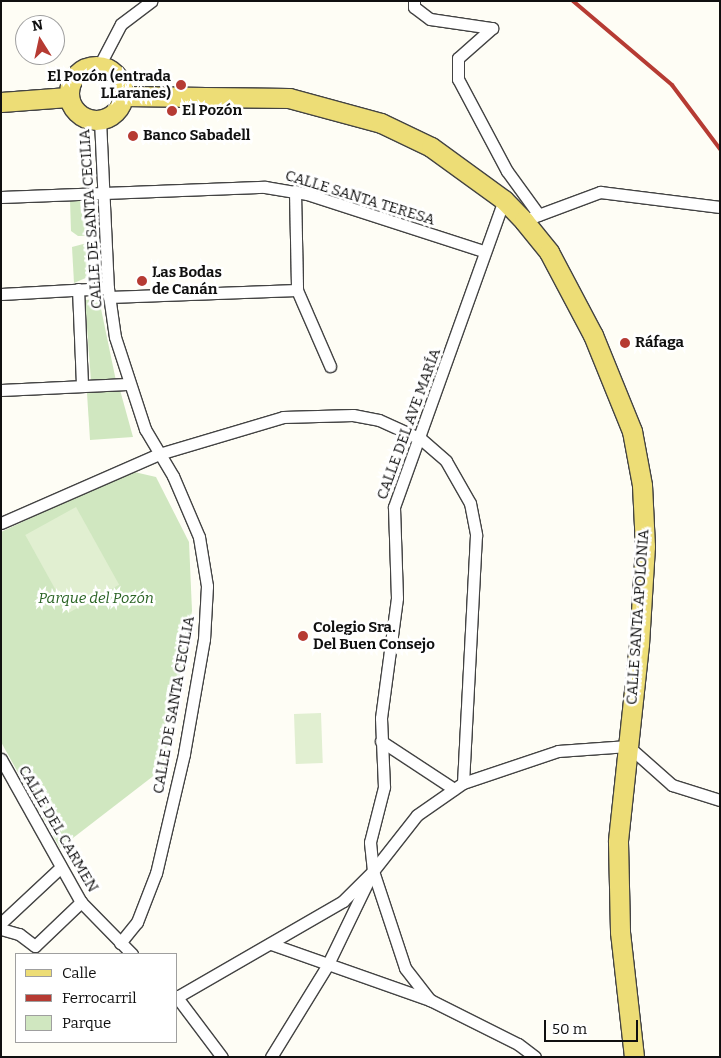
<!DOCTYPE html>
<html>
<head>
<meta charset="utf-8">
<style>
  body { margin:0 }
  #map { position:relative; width:721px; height:1058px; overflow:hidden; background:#fefdf5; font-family:Bitter,serif }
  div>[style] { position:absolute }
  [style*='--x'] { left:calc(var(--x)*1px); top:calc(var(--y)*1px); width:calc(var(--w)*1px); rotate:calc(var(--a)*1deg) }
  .green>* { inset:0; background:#d0e7c0 }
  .pitch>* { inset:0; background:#e1efd1; transform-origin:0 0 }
  .roads { filter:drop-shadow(1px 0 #434343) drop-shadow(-1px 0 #434343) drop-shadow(0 1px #434343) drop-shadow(0 -1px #434343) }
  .street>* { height:11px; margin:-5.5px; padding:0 5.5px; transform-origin:5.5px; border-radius:5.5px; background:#fff }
  .primary>* { height:19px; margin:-9.5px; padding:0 9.5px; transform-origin:9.5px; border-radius:9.5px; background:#eddd76 }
  .primary>.ring { margin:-9.5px; padding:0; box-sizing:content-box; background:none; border:19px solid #eddd76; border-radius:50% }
  .rail>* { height:4px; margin:-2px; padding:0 2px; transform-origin:2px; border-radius:2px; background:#b63b33 }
  .dots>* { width:14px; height:14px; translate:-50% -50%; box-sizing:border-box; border:2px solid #fff; border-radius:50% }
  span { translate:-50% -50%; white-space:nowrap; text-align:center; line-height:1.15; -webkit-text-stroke:5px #fff; paint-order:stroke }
  .poi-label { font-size:15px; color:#101010; font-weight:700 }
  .right { translate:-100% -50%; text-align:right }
  .left { translate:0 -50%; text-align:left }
  .street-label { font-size:15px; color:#101010 }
  .park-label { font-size:15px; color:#2b6425; font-style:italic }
  .frame { position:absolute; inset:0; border:2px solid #101010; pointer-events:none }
  .legend { position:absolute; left:15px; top:953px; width:162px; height:90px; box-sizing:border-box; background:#fff; border:1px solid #9f9f9f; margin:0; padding:6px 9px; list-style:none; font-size:15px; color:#101010 }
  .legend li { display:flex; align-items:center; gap:10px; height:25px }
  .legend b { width:25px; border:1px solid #9f9f9f }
  .north { position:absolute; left:15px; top:15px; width:50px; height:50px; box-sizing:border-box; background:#fff; border:1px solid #9f9f9f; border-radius:50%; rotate:350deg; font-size:14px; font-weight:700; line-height:20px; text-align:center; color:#101010 }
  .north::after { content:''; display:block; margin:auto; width:18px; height:22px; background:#b63b33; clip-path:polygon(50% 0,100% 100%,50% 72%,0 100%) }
  .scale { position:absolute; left:544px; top:1020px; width:94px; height:22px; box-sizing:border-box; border:2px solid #101010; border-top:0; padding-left:6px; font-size:15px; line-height:18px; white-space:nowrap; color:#101010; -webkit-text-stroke:4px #fff; paint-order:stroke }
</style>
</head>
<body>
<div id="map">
  <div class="green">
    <div style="clip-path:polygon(85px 199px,87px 236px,78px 236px,71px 231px,70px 200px)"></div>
    <div style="clip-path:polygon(87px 243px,88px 277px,74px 283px,72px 247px)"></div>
    <div style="clip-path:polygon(99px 299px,116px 381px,91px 381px,85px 300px)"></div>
    <div style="clip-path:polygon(120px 390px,133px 437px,90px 440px,87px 393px)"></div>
    <div style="clip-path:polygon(130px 471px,156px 477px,189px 542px,192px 611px,165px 767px,60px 848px,1px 742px,1px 532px)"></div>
  </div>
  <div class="pitch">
    <div style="left:76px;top:507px;width:89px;height:58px;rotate:61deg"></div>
    <div style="left:321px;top:713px;width:50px;height:27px;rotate:88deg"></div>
  </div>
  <div class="roads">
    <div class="street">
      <div style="--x:414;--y:1;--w:6;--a:90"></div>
      <div style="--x:414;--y:7;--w:20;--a:37"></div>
      <div style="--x:430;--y:19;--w:63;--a:8.3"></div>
      <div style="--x:492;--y:28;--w:45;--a:138.6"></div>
      <div style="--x:458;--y:58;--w:21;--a:90"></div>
      <div style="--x:458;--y:79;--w:104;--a:62"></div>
      <div style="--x:507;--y:171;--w:54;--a:54"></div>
      <div style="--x:99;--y:66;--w:47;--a:-62.4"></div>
      <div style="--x:121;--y:24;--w:38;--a:-37"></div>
      <div style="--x:100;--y:120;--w:168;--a:87.3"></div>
      <div style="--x:108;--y:288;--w:49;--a:81.9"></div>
      <div style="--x:115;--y:337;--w:97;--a:71.9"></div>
      <div style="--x:145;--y:429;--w:55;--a:59.2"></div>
      <div style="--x:173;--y:476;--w:66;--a:66.9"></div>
      <div style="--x:199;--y:537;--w:50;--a:80.7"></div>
      <div style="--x:207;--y:586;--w:53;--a:93.2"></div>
      <div style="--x:204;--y:639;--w:117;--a:99.9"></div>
      <div style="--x:184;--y:754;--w:122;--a:103.2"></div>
      <div style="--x:156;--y:873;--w:53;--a:111.2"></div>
      <div style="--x:137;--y:922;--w:27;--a:129"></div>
      <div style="--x:295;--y:191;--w:99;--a:88.8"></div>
      <div style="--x:1;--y:197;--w:264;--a:-2.2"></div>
      <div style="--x:265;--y:187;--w:43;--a:9.5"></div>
      <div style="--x:307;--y:194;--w:186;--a:17.9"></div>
      <div style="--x:533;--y:217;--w:72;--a:-20.5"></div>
      <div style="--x:600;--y:192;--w:121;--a:7.1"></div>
      <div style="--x:78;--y:289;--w:97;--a:87.6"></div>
      <div style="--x:1;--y:294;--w:107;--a:-3.2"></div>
      <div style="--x:109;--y:297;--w:188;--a:-2.1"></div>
      <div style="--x:297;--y:290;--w:83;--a:66.5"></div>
      <div style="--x:1;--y:390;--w:126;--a:-2.7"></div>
      <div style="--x:1;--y:523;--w:172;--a:-23.6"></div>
      <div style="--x:159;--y:454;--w:129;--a:-16.6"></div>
      <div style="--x:283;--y:417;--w:70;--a:-1.6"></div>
      <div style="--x:353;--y:415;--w:26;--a:11"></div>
      <div style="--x:379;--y:420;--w:46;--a:24.3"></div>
      <div style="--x:421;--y:439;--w:33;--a:41"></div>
      <div style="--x:446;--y:461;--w:48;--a:60.3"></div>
      <div style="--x:470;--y:503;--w:33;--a:79"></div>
      <div style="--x:476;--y:535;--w:248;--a:93"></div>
      <div style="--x:381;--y:741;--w:87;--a:33.3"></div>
      <div style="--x:1;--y:759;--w:164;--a:60.8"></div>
      <div style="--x:81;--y:902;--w:73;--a:45.6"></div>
      <div style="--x:373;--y:871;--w:102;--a:71.7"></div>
      <div style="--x:405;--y:968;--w:41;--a:52"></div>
      <div style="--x:430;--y:1000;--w:98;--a:26.6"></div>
      <div style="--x:518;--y:1044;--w:21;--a:37"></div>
      <div style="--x:1;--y:923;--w:82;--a:-43"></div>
      <div style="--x:1;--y:929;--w:19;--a:16"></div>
      <div style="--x:19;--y:934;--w:20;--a:37"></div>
      <div style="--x:35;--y:946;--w:64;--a:-43.7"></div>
      <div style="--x:271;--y:944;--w:169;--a:19.4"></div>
      <div style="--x:176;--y:996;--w:76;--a:53"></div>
      <div style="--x:177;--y:997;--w:192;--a:-30"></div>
      <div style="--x:343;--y:901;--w:42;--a:-45"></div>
      <div style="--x:373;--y:871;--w:71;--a:-51.8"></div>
      <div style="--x:417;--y:815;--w:56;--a:-34.8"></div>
      <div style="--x:463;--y:783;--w:100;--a:-18.6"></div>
      <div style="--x:558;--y:751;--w:70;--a:-4.1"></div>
      <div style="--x:628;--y:746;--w:59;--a:41.6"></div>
      <div style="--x:672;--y:785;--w:50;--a:17.4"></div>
      <div style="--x:271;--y:1057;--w:107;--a:-58.4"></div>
      <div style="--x:327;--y:966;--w:106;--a:-64.2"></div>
      <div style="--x:373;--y:871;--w:29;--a:-96"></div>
      <div style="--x:370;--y:842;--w:57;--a:-75.7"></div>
      <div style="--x:384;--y:787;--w:69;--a:-92.5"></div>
      <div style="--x:381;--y:718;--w:121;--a:-82.4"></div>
      <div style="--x:397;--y:598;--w:91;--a:-91.9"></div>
      <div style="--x:394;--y:507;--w:326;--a:-70.3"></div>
    </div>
    <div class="primary">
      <div class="ring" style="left:69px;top:66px;width:35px;height:35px"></div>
      <div style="--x:123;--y:96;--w:166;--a:0.7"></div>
      <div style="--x:289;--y:98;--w:95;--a:15.2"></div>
      <div style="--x:381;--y:123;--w:55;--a:25.6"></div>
      <div style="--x:431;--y:147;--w:90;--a:36"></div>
      <div style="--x:504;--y:200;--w:29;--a:46"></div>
      <div style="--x:524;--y:221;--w:40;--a:51"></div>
      <div style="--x:549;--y:252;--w:94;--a:62.1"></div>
      <div style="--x:593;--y:335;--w:104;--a:67.9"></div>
      <div style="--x:632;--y:431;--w:55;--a:79.5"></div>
      <div style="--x:642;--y:485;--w:61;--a:87.2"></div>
      <div style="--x:645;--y:546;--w:98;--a:93.5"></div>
      <div style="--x:639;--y:644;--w:199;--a:96.1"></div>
      <div style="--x:618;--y:842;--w:90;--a:88.7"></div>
      <div style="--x:620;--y:932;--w:126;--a:83.6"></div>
      <div style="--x:1;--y:102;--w:67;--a:-4.3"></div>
    </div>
  </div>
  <div class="rail">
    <div style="--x:573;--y:1;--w:130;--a:40.3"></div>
    <div style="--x:672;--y:85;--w:80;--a:53.1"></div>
  </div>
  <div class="dots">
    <div style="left:181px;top:85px;background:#b63b33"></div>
    <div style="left:172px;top:111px;background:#b63b33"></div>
    <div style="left:133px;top:136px;background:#b63b33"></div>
    <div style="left:142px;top:281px;background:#b63b33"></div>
    <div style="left:625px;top:343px;background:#b63b33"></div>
    <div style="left:303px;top:636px;background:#b63b33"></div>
  </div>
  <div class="poi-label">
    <span class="right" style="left:171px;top:85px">El Pozón (entrada<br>LLaranes)</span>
    <span class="left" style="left:182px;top:111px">El Pozón</span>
    <span class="left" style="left:143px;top:136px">Banco Sabadell</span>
    <span class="left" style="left:152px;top:281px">Las Bodas<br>de Canán</span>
    <span class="left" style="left:635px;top:343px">Ráfaga</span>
    <span class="left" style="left:313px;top:636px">Colegio Sra.<br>Del Buen Consejo</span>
  </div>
  <div class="street-label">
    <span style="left:360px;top:198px;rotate:17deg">CALLE SANTA TERESA</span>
    <span style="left:91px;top:219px;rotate:-94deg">CALLE DE SANTA CECILIA</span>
    <span style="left:409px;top:424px;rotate:-70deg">CALLE DEL AVE MARÍA</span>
    <span style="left:638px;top:617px;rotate:-86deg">CALLE SANTA APOLONIA</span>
    <span style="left:174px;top:705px;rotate:-80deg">CALLE DE SANTA CECILIA</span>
    <span style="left:58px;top:829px;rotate:60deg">CALLE DEL CARMEN</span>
  </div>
  <div class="park-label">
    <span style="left:96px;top:599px">Parque del Pozón</span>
  </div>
  <div class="frame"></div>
  <ul class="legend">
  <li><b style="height:6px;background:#eddd76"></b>Calle</li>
  <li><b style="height:6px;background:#b63b33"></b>Ferrocarril</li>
  <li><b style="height:14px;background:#d0e7c0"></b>Parque</li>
  </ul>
  <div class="north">N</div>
  <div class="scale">50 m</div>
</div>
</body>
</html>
